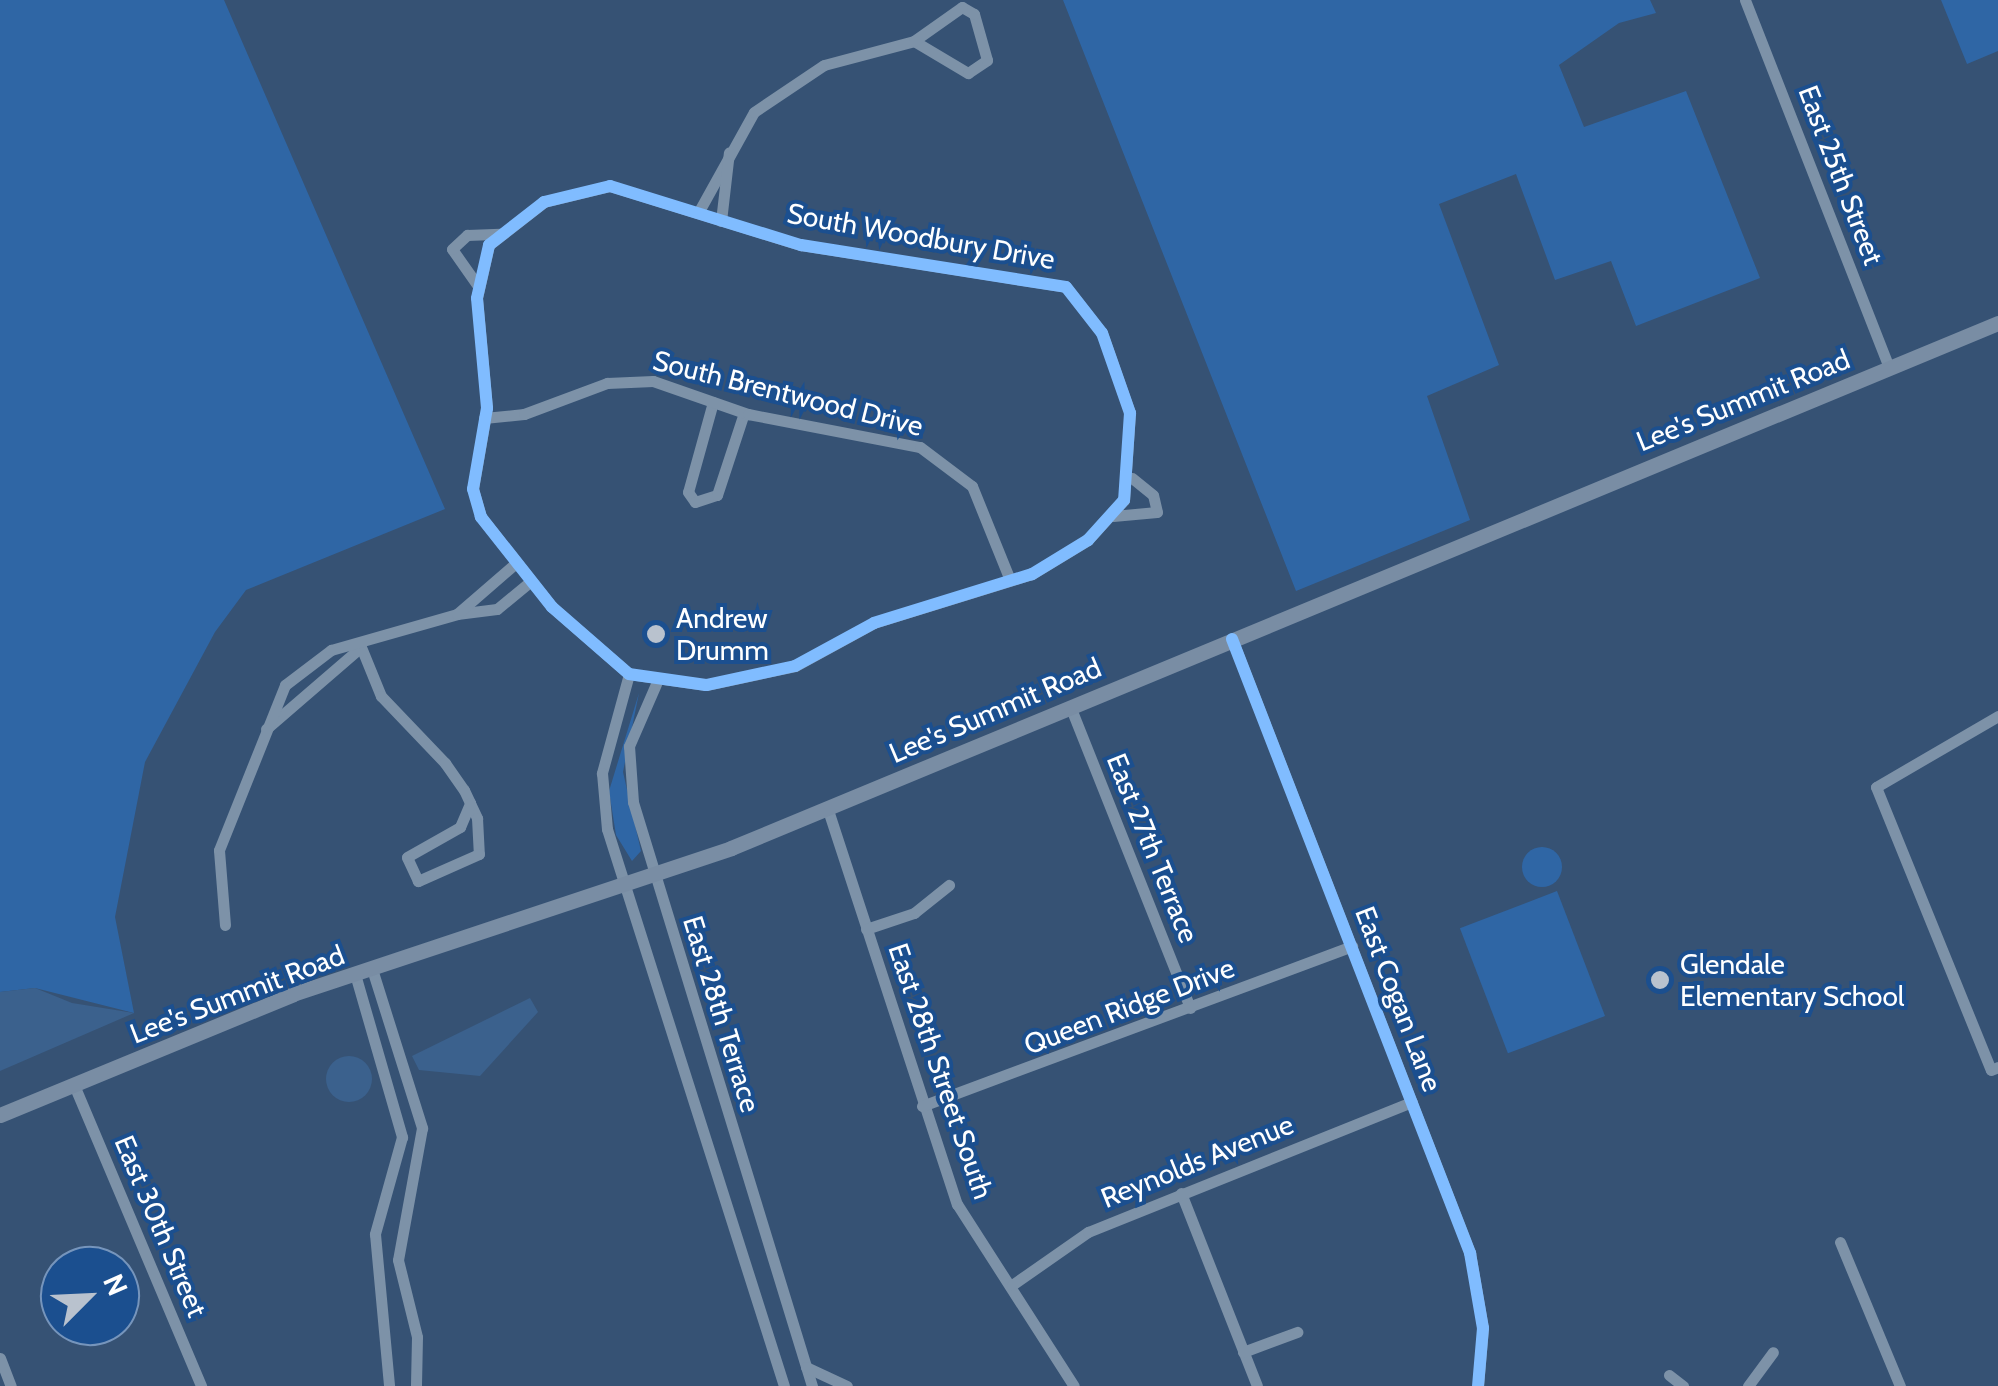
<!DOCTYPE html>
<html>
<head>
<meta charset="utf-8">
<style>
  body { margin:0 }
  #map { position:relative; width:1998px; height:1386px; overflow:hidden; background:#365274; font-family:Cabin,sans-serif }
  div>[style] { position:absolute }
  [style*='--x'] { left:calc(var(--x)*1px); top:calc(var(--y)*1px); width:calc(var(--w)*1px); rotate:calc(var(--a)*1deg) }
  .green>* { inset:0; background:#2f66a5; transform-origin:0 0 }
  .round { border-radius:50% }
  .water>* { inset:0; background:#3b618d }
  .minor>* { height:11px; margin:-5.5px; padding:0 5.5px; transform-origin:5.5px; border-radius:5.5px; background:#7d92a8 }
  .secondary>* { height:15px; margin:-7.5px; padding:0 7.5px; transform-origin:7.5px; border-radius:7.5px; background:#798da4 }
  .cycleway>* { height:12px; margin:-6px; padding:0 6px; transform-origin:6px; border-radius:6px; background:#80bcff }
  .dots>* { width:28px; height:28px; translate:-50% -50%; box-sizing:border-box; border:5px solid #1b4f8f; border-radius:50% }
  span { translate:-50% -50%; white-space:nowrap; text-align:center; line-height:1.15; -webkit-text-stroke:8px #1b4f8f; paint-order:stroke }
  .street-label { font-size:28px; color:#fff }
  .poi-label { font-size:28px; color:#fff }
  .left { translate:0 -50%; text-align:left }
  .north { position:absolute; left:40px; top:1246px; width:100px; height:100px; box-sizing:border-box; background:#1b4f8f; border:2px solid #7695bc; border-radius:50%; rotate:66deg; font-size:28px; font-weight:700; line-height:40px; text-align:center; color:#fff }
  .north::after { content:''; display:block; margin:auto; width:35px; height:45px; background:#b9c2ce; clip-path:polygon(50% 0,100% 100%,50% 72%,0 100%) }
</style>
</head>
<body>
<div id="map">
  <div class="green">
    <div style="clip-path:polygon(0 0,224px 0,445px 509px,246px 590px,215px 632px,145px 762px,115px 917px,134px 1013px,35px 988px,0 992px)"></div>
    <div style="clip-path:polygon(1063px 0,1650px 0,1656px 13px,1619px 23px,1559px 65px,1584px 127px,1686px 91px,1760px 278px,1636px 326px,1611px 261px,1555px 280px,1516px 174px,1439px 204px,1499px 365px,1427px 396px,1470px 520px,1296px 591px)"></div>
    <div style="clip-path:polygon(1941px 0,1998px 0,1998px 51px,1967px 64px)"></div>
    <div style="clip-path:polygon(639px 693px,623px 772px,641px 851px,632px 861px,616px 835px,609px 791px)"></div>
    <div class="round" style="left:1522px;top:847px;width:40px;height:40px"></div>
    <div style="left:1557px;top:891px;width:134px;height:104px;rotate:69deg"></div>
  </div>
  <div class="water">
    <div style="clip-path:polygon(35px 988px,72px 1003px,134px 1013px,0 1071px,0 992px)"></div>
    <div style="clip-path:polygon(530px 998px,538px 1012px,480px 1076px,419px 1070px,412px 1056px)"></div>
    <div class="round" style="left:326px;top:1056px;width:46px;height:46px"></div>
  </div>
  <div class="minor">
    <div style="--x:1745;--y:0;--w:395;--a:68.6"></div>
    <div style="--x:610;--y:186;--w:200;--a:17.2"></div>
    <div style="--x:801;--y:245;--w:268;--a:9"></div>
    <div style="--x:1066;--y:287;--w:58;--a:52"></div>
    <div style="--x:1102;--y:333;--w:85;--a:70.7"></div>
    <div style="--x:1130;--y:413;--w:87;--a:93.9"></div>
    <div style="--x:1124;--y:500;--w:54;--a:132"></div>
    <div style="--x:1088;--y:540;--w:66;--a:148.7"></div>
    <div style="--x:1032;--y:574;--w:165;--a:162.8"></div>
    <div style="--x:874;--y:623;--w:90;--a:151.4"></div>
    <div style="--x:795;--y:666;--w:91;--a:167.9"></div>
    <div style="--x:706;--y:685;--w:78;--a:-171.9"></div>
    <div style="--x:629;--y:674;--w:102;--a:-139"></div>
    <div style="--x:552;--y:607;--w:115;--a:-128.3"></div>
    <div style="--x:481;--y:517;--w:29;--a:-106"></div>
    <div style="--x:473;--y:489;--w:82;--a:-80.2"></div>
    <div style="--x:487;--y:408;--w:110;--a:-95.2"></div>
    <div style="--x:477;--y:298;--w:54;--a:-77.2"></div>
    <div style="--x:489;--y:245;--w:70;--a:-38"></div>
    <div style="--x:544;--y:202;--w:68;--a:-13.6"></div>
    <div style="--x:698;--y:213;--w:115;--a:-61"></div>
    <div style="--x:754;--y:112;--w:84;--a:-33.9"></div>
    <div style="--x:824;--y:65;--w:93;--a:-14.9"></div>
    <div style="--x:914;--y:41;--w:63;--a:30.7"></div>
    <div style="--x:968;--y:73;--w:23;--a:-34"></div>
    <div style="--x:987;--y:60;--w:48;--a:-105.8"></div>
    <div style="--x:974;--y:14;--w:14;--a:-150"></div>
    <div style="--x:962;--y:7;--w:59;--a:144.7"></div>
    <div style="--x:721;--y:221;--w:69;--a:-83.4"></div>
    <div style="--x:478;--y:286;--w:45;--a:-125.1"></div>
    <div style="--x:452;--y:249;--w:21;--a:-43"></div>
    <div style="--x:467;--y:235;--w:33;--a:-2"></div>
    <div style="--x:713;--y:402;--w:93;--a:105.5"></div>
    <div style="--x:688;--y:492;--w:12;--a:55"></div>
    <div style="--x:695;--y:502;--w:23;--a:-18"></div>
    <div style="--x:717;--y:495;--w:86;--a:-71.8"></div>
    <div style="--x:484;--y:418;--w:40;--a:-5.7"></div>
    <div style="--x:524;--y:414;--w:89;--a:-20.5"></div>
    <div style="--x:607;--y:383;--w:46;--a:-2.5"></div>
    <div style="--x:653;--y:381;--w:101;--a:19.2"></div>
    <div style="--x:748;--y:414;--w:175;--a:10.9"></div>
    <div style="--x:920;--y:447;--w:65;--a:36.9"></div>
    <div style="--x:972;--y:486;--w:101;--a:68"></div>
    <div style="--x:1113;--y:516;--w:44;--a:-5.2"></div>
    <div style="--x:1157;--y:512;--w:17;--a:-103"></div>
    <div style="--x:1153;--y:495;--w:27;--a:-141"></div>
    <div style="--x:457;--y:614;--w:40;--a:-7.1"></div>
    <div style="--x:497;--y:609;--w:44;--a:-39.5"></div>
    <div style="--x:1232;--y:639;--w:659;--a:68.81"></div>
    <div style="--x:1470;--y:1253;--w:76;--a:80.2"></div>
    <div style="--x:1483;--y:1328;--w:58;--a:94.9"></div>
    <div style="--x:361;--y:647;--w:53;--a:67.8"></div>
    <div style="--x:381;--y:696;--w:93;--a:46.3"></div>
    <div style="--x:445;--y:763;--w:33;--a:55"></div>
    <div style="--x:464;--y:790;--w:14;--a:65"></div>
    <div style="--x:470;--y:803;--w:17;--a:65"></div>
    <div style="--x:477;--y:818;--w:36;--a:87"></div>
    <div style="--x:479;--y:854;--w:67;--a:156.1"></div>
    <div style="--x:418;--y:881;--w:26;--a:-115"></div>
    <div style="--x:407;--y:857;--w:61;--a:-29.5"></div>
    <div style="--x:460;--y:827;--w:26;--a:-67"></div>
    <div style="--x:629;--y:674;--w:103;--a:105.3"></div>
    <div style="--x:602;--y:773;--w:56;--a:84.9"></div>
    <div style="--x:607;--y:829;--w:584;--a:72.37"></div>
    <div style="--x:656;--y:684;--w:68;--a:113.5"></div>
    <div style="--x:629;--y:746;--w:56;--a:85.9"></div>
    <div style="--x:633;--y:802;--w:611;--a:72.96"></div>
    <div style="--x:1070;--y:706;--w:325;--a:68.3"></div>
    <div style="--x:1998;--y:716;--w:141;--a:149.8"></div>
    <div style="--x:1876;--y:787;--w:305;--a:67.9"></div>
    <div style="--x:1991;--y:1070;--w:8;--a:-23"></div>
    <div style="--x:266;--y:729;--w:125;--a:-40.8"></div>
    <div style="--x:827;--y:807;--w:418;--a:71.9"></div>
    <div style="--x:957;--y:1204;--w:216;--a:57.3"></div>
    <div style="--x:225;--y:925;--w:75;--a:-94.6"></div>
    <div style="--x:219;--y:850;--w:178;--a:-68.2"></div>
    <div style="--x:285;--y:685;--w:58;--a:-37.3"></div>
    <div style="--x:331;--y:650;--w:131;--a:-15.9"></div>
    <div style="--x:457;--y:614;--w:79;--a:-40.9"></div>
    <div style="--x:866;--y:929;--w:51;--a:-18.4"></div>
    <div style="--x:914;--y:913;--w:45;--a:-38.7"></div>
    <div style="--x:372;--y:969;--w:167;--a:72.5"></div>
    <div style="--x:422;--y:1128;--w:134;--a:100.3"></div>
    <div style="--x:398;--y:1260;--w:79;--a:76.1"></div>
    <div style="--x:417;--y:1337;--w:49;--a:91.2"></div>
    <div style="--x:355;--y:974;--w:170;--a:73.9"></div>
    <div style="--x:402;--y:1137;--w:101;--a:105.6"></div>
    <div style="--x:375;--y:1234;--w:153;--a:84.7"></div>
    <div style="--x:74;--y:1085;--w:327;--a:67.1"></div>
    <div style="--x:922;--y:1106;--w:459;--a:-20.4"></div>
    <div style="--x:1181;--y:1193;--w:207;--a:68.5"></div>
    <div style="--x:1840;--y:1242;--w:156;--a:67.4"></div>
    <div style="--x:1012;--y:1285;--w:93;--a:-34.9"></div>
    <div style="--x:1088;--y:1232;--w:349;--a:-21.9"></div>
    <div style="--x:1243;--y:1352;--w:58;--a:-20.3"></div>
    <div style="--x:0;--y:1358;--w:30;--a:69"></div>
    <div style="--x:806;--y:1367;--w:45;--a:24.9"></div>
    <div style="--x:1669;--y:1375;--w:18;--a:38"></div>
    <div style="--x:1748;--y:1386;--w:42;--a:-53.7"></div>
  </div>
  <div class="secondary">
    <div style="--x:0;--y:1115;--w:317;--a:-22.4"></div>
    <div style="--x:293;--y:994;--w:462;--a:-18.4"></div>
    <div style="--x:731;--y:848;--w:1371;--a:-22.51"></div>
  </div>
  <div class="cycleway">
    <div style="--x:610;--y:186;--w:200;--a:17.2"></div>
    <div style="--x:801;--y:245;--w:268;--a:9"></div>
    <div style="--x:1066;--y:287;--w:58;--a:52"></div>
    <div style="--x:1102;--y:333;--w:85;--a:70.7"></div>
    <div style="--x:1130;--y:413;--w:87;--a:93.9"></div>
    <div style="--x:1124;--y:500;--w:54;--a:132"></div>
    <div style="--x:1088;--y:540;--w:66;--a:148.7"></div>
    <div style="--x:1032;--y:574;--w:165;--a:162.8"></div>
    <div style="--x:874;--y:623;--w:90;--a:151.4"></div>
    <div style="--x:795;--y:666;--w:91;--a:167.9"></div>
    <div style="--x:706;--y:685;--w:78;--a:-171.9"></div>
    <div style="--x:629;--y:674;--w:102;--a:-139"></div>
    <div style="--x:552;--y:607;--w:115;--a:-128.3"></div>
    <div style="--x:481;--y:517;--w:29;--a:-106"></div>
    <div style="--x:473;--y:489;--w:82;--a:-80.2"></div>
    <div style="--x:487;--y:408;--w:110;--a:-95.2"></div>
    <div style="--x:477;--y:298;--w:54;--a:-77.2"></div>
    <div style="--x:489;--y:245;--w:70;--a:-38"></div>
    <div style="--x:544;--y:202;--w:68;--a:-13.6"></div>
    <div style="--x:1232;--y:639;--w:659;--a:68.81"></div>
    <div style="--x:1470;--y:1253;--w:76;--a:80.2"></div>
    <div style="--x:1483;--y:1328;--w:58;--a:94.9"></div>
  </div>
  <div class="dots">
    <div style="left:656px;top:634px;background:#b9c2ce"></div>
    <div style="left:1660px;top:980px;background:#b9c2ce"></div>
  </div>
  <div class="street-label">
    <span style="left:1841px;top:175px;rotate:69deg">East 25th Street</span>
    <span style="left:921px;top:236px;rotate:10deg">South Woodbury Drive</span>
    <span style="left:788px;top:393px;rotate:14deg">South Brentwood Drive</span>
    <span style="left:1743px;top:400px;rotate:-22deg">Lee's Summit Road</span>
    <span style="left:995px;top:710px;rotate:-23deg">Lee's Summit Road</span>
    <span style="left:1153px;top:848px;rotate:68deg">East 27th Terrace</span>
    <span style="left:237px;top:994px;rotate:-21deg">Lee's Summit Road</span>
    <span style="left:1399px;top:999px;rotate:69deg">East Cogan Lane</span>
    <span style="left:1129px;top:1006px;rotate:-21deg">Queen Ridge Drive</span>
    <span style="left:722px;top:1014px;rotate:73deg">East 28th Terrace</span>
    <span style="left:941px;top:1071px;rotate:71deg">East 28th Street South</span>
    <span style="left:1197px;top:1161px;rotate:-22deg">Reynolds Avenue</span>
    <span style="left:161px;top:1226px;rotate:67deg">East 30th Street</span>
  </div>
  <div class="poi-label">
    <span class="left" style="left:676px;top:634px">Andrew<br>Drumm</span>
    <span class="left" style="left:1680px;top:980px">Glendale<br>Elementary School</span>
  </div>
  <div class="north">N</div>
</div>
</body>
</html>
